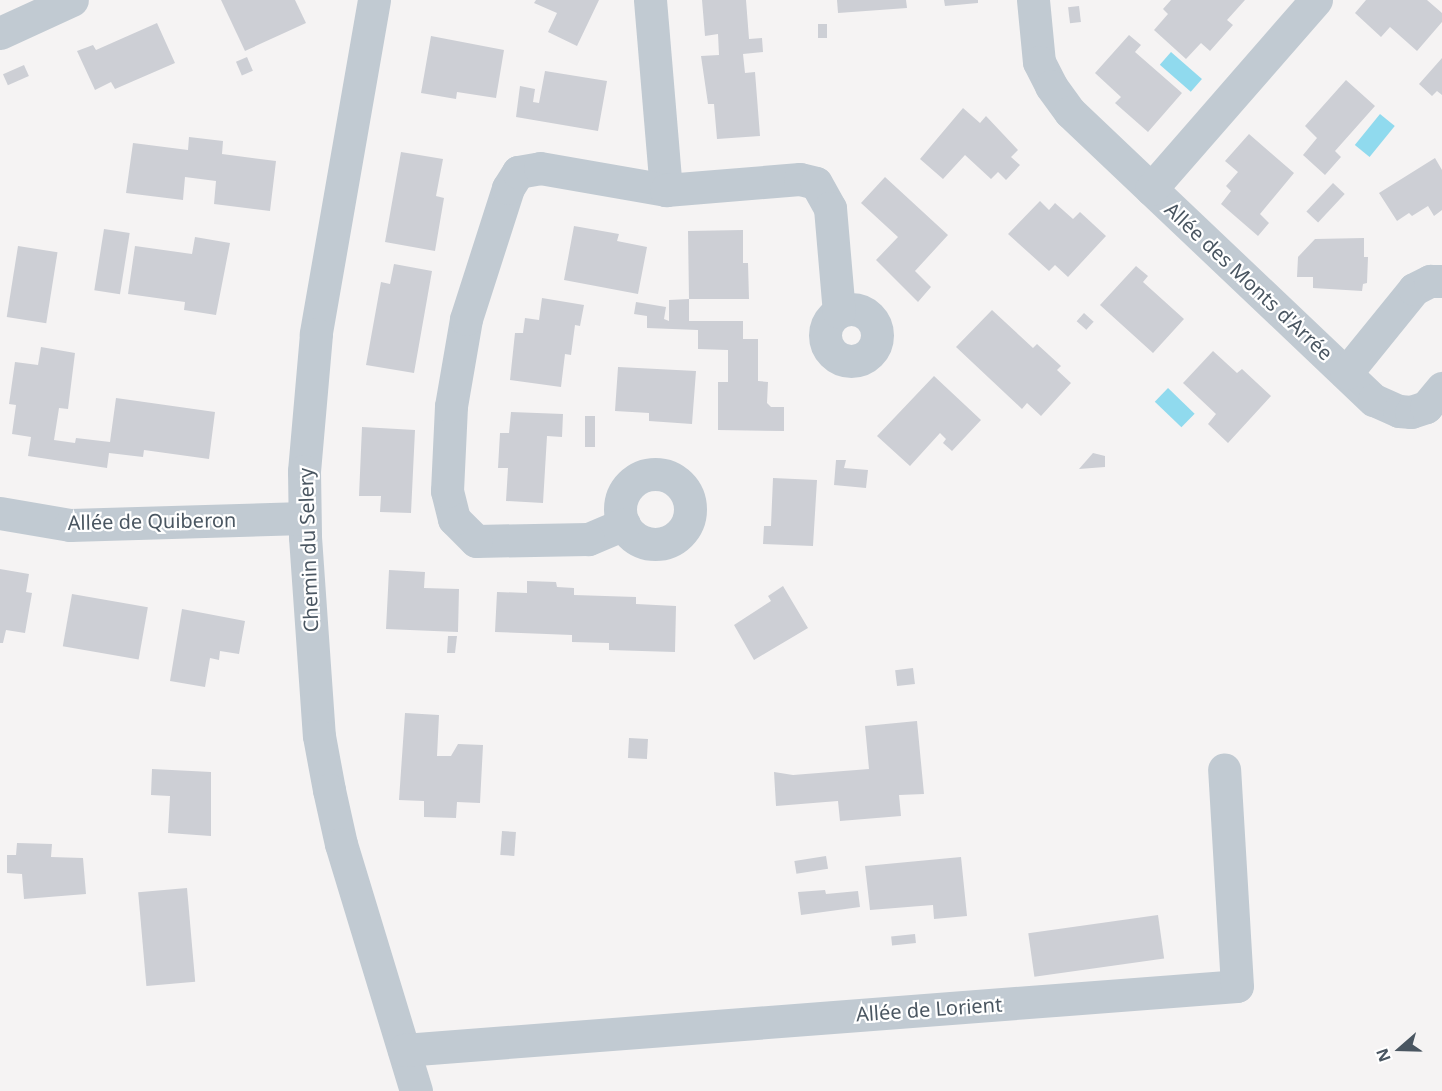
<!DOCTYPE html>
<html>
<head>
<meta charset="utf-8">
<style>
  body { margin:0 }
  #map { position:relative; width:1442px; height:1091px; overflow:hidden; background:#f5f3f3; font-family:"Noto Sans",sans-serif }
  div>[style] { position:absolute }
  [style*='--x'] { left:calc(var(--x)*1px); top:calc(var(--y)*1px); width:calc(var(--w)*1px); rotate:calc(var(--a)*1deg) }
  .water>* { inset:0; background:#90daee; transform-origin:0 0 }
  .building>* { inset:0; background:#cdcfd5; transform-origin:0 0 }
  .minor>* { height:33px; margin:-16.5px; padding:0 16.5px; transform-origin:16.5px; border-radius:16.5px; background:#c1cad2 }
  .minor>.ring { margin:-16.5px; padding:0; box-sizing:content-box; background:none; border:33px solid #c1cad2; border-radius:50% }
  span { translate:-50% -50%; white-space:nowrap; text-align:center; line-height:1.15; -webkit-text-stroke:4.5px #fff; paint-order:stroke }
  .street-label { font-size:20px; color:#4a5661 }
  .north { position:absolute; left:1370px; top:1019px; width:60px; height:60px; -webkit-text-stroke:4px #fff; paint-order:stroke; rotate:250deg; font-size:16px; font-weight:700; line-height:24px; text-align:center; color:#4a5661 }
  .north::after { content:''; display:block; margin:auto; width:21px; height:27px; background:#4a5661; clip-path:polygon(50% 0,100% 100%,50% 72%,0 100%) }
</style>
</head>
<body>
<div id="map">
  <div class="water">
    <div style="left:1171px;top:52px;width:41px;height:17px;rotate:41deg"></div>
    <div style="left:1380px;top:114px;width:19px;height:40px;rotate:39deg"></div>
    <div style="left:1168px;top:388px;width:37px;height:19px;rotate:44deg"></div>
  </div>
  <div class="building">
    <div style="clip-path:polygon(221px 0,295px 0,306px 23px,245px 51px)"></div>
    <div style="clip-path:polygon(536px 0,599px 0,577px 46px,548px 32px,557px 13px,534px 3px)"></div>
    <div style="clip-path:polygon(702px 0,746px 0,749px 39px,762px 38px,763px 52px,743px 54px,745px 73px,755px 72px,760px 136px,717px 139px,714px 104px,708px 104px,701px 56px,719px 55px,718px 34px,705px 36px)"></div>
    <div style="clip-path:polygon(837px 0,906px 0,907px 8px,838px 13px)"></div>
    <div style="clip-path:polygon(944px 0,978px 0,978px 3px,945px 6px)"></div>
    <div style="clip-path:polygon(1171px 0,1245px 0,1227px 20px,1233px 25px,1210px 51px,1201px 43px,1186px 59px,1154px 30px,1168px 14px,1163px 9px)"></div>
    <div style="clip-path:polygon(1366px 0,1427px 0,1442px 13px,1442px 22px,1417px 51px,1390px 27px,1381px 37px,1355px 13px)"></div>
    <div style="left:1079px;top:6px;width:16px;height:11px;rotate:83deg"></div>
    <div style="clip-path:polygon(157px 23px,175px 63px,115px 89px,111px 82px,95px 90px,77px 51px,93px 45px,96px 50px)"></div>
    <div style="left:827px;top:24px;width:14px;height:9px;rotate:90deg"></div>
    <div style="clip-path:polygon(1129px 35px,1141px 45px,1135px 52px,1182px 93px,1148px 132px,1115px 103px,1121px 97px,1095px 73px)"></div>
    <div style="clip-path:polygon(431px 36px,504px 50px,496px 98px,457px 92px,456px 99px,421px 93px)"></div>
    <div style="left:247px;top:57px;width:15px;height:12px;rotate:67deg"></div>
    <div style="clip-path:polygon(1442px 58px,1442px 95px,1437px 91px,1432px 96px,1419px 84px)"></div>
    <div style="left:24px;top:65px;width:12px;height:23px;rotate:66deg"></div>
    <div style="clip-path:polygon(545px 71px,607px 81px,598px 131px,516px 117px,520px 86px,535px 89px,533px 102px,539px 103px)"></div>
    <div style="clip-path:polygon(1346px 80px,1375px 106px,1335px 151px,1341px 157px,1325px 175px,1303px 155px,1317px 138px,1305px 126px)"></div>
    <div style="clip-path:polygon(963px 108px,980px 123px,986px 116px,1018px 150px,1011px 157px,1020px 165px,1006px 180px,998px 172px,991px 179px,965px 155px,943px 179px,920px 159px)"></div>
    <div style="clip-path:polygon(1249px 134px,1294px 173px,1260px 214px,1269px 223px,1258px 236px,1221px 204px,1231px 191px,1226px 186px,1238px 172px,1225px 161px)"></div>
    <div style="clip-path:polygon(189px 137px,223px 141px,222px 154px,276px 161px,270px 211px,214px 204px,216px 181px,185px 177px,183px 200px,126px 193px,133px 143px,188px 150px)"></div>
    <div style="clip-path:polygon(401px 152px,443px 159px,436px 196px,444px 198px,435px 251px,385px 242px)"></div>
    <div style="clip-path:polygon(1435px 158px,1442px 170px,1442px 210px,1434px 216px,1428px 206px,1412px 216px,1409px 213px,1397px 221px,1379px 193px)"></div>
    <div style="clip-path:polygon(885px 177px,948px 235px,915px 271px,931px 287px,918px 302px,876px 260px,898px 237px,861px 203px)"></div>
    <div style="left:1333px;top:183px;width:16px;height:39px;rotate:43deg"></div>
    <div style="clip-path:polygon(1040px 201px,1049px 210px,1055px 203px,1073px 219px,1080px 212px,1106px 236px,1068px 277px,1055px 265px,1049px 271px,1008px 234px)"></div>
    <div style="clip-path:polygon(574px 226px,619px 234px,617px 241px,647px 247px,638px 294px,564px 280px)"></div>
    <div style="left:104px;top:229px;width:26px;height:62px;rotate:9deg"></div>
    <div style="clip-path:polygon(743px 230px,743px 263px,748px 263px,749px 299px,689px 299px,688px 231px)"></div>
    <div style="clip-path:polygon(195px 237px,230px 243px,216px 315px,184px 310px,185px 302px,128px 294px,135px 246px,192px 254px)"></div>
    <div style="clip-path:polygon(1364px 238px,1364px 257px,1368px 257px,1367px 283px,1363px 284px,1362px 291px,1313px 288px,1313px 277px,1297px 277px,1298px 257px,1315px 239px)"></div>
    <div style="left:18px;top:246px;width:40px;height:72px;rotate:9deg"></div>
    <div style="clip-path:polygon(394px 264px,432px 271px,414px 373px,366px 365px,381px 282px,390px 284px)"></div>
    <div style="clip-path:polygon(1136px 266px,1148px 276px,1143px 282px,1184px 319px,1153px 353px,1100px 305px)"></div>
    <div style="clip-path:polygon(542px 298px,584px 305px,580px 326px,575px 325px,571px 355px,565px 354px,561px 387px,510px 380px,515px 333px,523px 333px,525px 318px,539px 320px)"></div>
    <div style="clip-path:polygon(689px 299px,689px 321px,743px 321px,743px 339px,758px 339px,758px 381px,768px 382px,767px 403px,771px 407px,784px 407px,784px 431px,718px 430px,718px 382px,728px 382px,728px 350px,698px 349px,698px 330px,647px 328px,647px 316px,634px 314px,636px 302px,666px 307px,664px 319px,669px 321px,669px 300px)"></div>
    <div style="clip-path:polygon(992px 310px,1033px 348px,1037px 344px,1061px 366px,1057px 370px,1071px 383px,1041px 416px,1027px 403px,1022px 409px,956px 347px)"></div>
    <div style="left:1084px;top:313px;width:13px;height:11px;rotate:42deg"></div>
    <div style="clip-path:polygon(41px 347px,75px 353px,68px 409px,59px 408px,54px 440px,75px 443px,76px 438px,110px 442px,116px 398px,215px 412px,209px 459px,144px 450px,143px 457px,109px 453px,107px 468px,28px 456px,31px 437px,12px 434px,16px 405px,9px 404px,15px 362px,38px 365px)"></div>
    <div style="clip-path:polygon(1213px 351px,1237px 373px,1242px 369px,1271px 396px,1228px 443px,1208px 424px,1216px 414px,1183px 383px)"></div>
    <div style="clip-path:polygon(618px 367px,696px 371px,692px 424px,649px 421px,649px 413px,615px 411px)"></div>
    <div style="clip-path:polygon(934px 376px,981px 420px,952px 451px,943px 443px,946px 439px,940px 433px,910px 466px,877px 436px)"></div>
    <div style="clip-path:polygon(511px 412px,563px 414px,562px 437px,547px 436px,543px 503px,506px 501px,508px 468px,498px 468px,500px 433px,509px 433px)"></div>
    <div style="left:585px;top:416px;width:10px;height:31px"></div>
    <div style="clip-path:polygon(362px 427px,415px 430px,411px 513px,380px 512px,381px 496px,359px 496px)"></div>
    <div style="clip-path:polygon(1093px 453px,1105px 456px,1105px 467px,1079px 469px)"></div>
    <div style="clip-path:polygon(836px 460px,846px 460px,844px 468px,868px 470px,866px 488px,834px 485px)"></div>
    <div style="clip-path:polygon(773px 478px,817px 480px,813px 546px,763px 544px,764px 526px,771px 526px)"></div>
    <div style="clip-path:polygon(0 569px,29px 574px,26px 592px,32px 593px,25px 633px,6px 630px,3px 643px,0 643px)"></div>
    <div style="clip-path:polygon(389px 570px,425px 572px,424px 588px,459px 589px,458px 632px,386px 629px)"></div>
    <div style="clip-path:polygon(527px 581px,556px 582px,557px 587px,574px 588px,574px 595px,636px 597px,636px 604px,676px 606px,675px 652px,609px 650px,609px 643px,572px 642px,572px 635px,495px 632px,497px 592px,527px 593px)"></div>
    <div style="clip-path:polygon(783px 586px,808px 628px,754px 660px,734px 625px,771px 601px,768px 596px)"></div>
    <div style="left:72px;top:594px;width:77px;height:53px;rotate:10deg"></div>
    <div style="clip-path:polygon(182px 609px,245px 621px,239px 654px,220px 651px,219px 660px,210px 658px,205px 687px,170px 681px)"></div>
    <div style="clip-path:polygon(448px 636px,457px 636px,455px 653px,447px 653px)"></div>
    <div style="left:913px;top:668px;width:16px;height:18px;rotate:83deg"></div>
    <div style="clip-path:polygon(405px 713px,439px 715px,437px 756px,451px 756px,458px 744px,483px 745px,480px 803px,457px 802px,456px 818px,424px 817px,424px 801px,399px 800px)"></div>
    <div style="clip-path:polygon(917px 721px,924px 794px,899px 795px,901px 816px,840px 821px,838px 801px,776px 806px,774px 772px,793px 775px,869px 769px,865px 726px)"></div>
    <div style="left:629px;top:738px;width:19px;height:20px;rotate:3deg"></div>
    <div style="clip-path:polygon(152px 769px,211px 772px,211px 836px,168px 833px,170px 796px,151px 795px)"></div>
    <div style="left:502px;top:831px;width:14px;height:24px;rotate:4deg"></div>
    <div style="clip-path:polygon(17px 843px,52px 844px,51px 857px,83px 858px,86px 894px,24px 899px,22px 874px,7px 873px,7px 855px,16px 855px)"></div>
    <div style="left:826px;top:856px;width:13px;height:32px;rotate:81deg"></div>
    <div style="clip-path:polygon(961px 857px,967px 916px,934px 919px,933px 905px,870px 910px,865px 866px)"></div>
    <div style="left:187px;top:888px;width:94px;height:49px;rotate:85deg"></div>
    <div style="clip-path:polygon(825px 890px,826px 894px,858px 891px,860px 907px,801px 915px,798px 892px)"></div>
    <div style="left:1158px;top:915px;width:44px;height:131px;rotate:82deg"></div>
    <div style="left:915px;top:934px;width:9px;height:24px;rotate:84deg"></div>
  </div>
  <div class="minor">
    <div style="--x:374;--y:0;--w:339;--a:99.9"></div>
    <div style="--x:316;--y:334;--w:138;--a:95"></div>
    <div style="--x:304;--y:471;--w:66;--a:89.1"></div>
    <div style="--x:305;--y:537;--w:199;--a:86"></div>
    <div style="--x:319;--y:736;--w:55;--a:79.5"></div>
    <div style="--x:329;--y:790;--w:55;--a:77.5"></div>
    <div style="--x:341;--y:844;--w:258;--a:73.1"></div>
    <div style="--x:650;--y:0;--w:191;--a:85.2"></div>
    <div style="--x:1033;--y:0;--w:62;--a:84.5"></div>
    <div style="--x:1039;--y:62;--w:27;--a:63"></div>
    <div style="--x:1051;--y:86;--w:32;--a:54"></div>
    <div style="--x:1070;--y:112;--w:419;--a:43.5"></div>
    <div style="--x:1374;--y:400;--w:27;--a:24"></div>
    <div style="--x:1399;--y:411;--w:12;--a:5"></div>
    <div style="--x:1411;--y:412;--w:16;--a:-18"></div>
    <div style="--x:1426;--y:407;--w:25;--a:-50"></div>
    <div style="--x:0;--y:33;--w:79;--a:-24.6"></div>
    <div style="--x:1151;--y:189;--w:251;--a:-48.9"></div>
    <div class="ring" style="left:825px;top:309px;width:19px;height:19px"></div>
    <div style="--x:1346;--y:373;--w:108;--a:-51"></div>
    <div style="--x:1414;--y:289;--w:18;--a:-27"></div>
    <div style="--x:1430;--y:281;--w:12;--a:0"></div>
    <div class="ring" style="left:620px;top:474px;width:37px;height:37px"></div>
    <div style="--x:0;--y:513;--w:71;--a:9.7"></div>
    <div style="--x:70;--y:525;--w:234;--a:-1.7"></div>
    <div style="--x:624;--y:524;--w:39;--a:157"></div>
    <div style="--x:588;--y:539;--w:112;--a:179"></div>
    <div style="--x:476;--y:541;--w:31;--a:-135"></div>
    <div style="--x:454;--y:519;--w:29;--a:-104"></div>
    <div style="--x:447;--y:491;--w:85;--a:-87.3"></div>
    <div style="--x:451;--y:406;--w:88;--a:-80.2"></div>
    <div style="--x:466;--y:319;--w:138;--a:-72.2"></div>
    <div style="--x:508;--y:188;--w:19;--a:-58"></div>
    <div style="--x:518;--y:172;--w:22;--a:-10"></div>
    <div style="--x:540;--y:168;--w:128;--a:9.9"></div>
    <div style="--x:666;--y:190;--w:134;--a:-4.7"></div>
    <div style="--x:800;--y:179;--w:16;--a:14"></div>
    <div style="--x:816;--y:183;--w:29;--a:61"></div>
    <div style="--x:830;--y:208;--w:104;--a:85.1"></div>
    <div style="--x:404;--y:1050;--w:835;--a:-4.39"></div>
    <div style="--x:1237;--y:986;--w:217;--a:-93.4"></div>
  </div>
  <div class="street-label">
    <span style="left:1249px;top:281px;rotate:43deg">Allée des Monts d'Arrée</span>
    <span style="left:152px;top:521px;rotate:-1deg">Allée de Quiberon</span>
    <span style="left:308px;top:550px;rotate:-92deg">Chemin du Selery</span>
    <span style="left:929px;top:1009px;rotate:-4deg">Allée de Lorient</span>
  </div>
  <div class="north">N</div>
</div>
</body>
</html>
